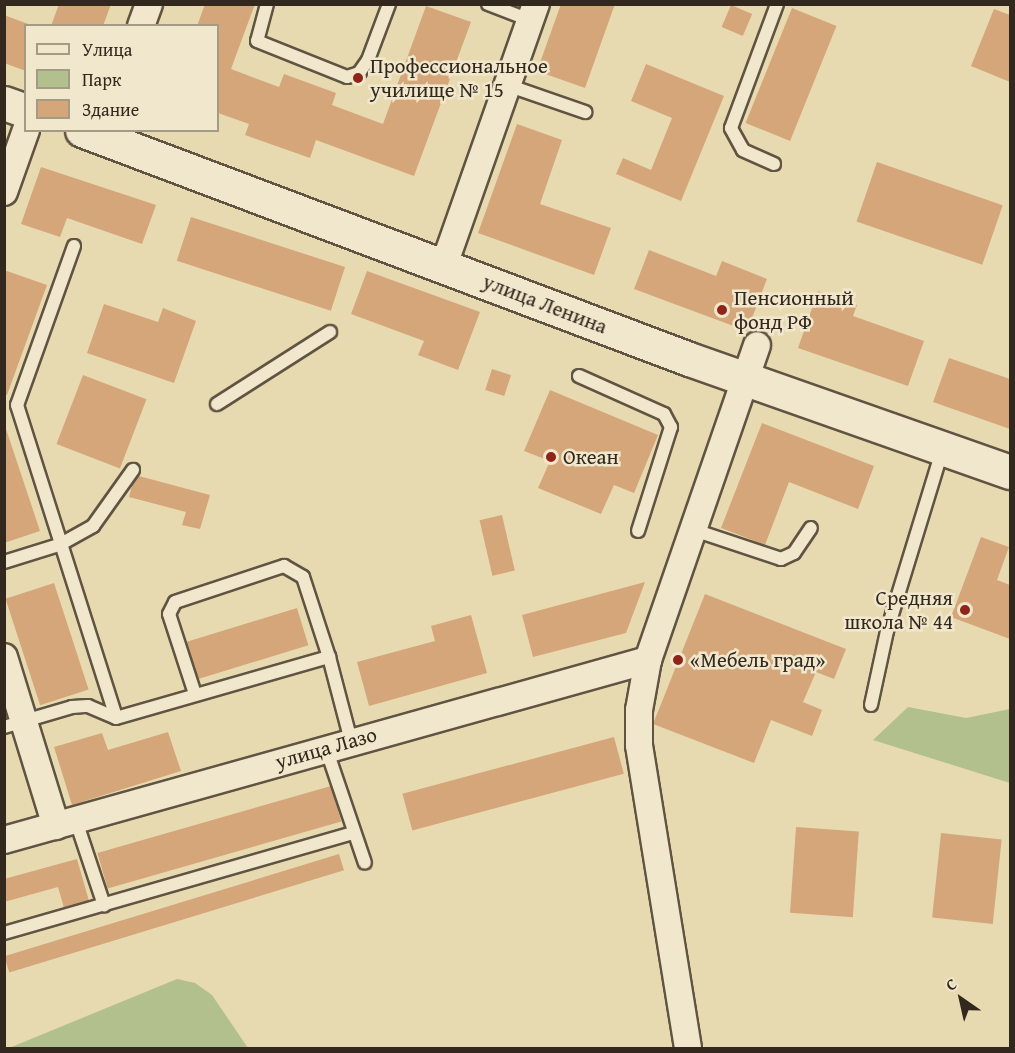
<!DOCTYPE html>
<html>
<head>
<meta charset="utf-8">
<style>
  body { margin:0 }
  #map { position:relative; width:1015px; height:1053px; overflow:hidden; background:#e8dab0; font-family:"Gentium Book Plus",serif }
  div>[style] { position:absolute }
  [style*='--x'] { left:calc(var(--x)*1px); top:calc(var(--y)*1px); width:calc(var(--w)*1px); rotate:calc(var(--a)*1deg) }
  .green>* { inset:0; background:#b2c08e }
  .building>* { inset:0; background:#d5a67a; transform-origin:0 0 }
  .roads { filter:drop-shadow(2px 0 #605442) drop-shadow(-2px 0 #605442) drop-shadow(0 2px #605442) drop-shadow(0 -2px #605442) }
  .lane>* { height:12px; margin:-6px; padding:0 6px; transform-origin:6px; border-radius:6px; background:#f0e7cc }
  .street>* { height:26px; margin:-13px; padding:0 13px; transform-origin:13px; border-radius:13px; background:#f0e7cc }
  .secondary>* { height:33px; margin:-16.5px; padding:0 16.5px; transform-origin:16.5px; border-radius:16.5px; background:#f0e7cc }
  .dots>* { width:16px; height:16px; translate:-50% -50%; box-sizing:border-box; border:3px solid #f0e7cc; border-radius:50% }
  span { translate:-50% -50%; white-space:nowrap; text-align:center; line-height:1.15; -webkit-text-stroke:5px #f0e7cc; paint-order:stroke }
  .poi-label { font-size:21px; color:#33281d }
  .left { translate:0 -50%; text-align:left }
  .right { translate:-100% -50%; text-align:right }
  .street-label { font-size:21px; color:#33281d }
  .frame { position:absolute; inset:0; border:6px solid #33281d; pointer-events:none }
  .legend { position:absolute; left:24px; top:24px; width:195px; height:108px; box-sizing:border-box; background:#f0e7cc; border:2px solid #a49b86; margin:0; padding:8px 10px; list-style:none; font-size:18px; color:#33281d }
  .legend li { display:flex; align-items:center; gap:12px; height:30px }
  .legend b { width:30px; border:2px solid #a49b86 }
  .north { position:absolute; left:931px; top:969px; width:60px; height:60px; -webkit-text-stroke:4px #f0e7cc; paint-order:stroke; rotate:326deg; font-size:16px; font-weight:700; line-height:24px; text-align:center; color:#33281d }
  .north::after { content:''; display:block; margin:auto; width:21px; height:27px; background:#33281d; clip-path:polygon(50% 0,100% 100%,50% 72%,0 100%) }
</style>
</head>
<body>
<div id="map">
  <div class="green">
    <div style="clip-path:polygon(908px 707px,966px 718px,1010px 709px,1010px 783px,873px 740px)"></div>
    <div style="clip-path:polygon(177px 979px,195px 983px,212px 995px,248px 1048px,9px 1048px)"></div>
  </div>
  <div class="building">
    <div style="clip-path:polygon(59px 4px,111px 4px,103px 26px,51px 26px)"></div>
    <div style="clip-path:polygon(205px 4px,255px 4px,231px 69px,279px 87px,284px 74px,336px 93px,332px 105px,383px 124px,426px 6px,471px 22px,414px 176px,316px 140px,310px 158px,245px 135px,249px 124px,218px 113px,218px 26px,197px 26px)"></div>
    <div style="clip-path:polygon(561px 4px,615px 4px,585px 88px,537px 71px)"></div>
    <div style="left:731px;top:5px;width:23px;height:24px;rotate:23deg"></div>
    <div style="left:792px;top:8px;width:48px;height:124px;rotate:22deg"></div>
    <div style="clip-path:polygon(994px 9px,1010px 15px,1010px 82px,971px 66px)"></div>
    <div style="clip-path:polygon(4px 15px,31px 25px,26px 26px,26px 71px,4px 63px)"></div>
    <div style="clip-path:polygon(646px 64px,724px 96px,681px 201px,616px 174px,623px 158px,651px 170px,672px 118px,631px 101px)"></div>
    <div style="clip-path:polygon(517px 124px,562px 140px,540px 204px,611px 228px,594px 275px,478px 233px)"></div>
    <div style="left:877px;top:162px;width:133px;height:63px;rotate:19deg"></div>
    <div style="clip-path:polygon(41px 167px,156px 205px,142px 244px,67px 218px,60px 237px,21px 224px)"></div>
    <div style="left:191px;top:217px;width:162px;height:46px;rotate:18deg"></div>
    <div style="clip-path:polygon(649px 250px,716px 276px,722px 261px,767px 279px,747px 331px,634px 289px)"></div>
    <div style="clip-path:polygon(4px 270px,47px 285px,7px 395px,4px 394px)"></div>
    <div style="clip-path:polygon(367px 271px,480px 312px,458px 370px,418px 355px,424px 341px,351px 314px)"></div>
    <div style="clip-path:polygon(818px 291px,857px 305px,853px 316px,924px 341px,908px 386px,798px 348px)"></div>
    <div style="clip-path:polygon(104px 304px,158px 322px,163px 308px,196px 321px,174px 383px,87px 353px)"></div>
    <div style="clip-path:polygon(949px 358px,1010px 379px,1010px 429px,933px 402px)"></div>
    <div style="left:492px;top:369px;width:20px;height:22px;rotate:18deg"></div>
    <div style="left:83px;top:375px;width:68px;height:74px;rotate:21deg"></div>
    <div style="clip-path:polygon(550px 390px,658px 435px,634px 493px,614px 485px,601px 514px,538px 488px,550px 461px,524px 451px)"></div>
    <div style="clip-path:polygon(4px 423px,40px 531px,4px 543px)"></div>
    <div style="clip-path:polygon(762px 423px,874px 466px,858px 509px,789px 482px,765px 545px,721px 528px)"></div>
    <div style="clip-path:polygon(135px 475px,210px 495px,200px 529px,182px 525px,186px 512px,129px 497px)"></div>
    <div style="left:502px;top:515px;width:57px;height:23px;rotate:77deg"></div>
    <div style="clip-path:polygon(981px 537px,1009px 547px,997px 580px,1010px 585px,1010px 639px,951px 617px)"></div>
    <div style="clip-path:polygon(645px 582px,626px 633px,533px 657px,522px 615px)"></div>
    <div style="left:54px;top:583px;width:112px;height:51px;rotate:72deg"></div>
    <div style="clip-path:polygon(705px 594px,846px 649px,834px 679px,816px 672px,803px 702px,822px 710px,812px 736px,771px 720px,754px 763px,653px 724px)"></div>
    <div style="left:297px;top:608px;width:39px;height:116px;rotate:73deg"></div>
    <div style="clip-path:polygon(471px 615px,487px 673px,369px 706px,357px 662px,435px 641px,431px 626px)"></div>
    <div style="clip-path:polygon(168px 732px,181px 771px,72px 805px,54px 747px,102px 733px,108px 750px)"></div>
    <div style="left:614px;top:737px;width:38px;height:219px;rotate:75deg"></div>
    <div style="left:331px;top:786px;width:37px;height:243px;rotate:74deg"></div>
    <div style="left:796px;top:827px;width:63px;height:86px;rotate:4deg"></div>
    <div style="left:941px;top:833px;width:61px;height:85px;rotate:6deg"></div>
    <div style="left:339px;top:854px;width:17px;height:350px;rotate:73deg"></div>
    <div style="clip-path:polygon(77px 859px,89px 901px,64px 908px,58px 887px,4px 902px,4px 879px)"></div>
  </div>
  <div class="roads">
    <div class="lane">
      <div style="--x:267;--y:4;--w:38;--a:105"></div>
      <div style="--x:257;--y:41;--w:97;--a:21.8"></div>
      <div style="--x:347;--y:77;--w:13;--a:-18"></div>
      <div style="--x:359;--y:73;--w:16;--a:-55"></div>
      <div style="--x:368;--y:60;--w:60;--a:-69.4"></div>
      <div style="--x:488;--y:4;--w:45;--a:20.9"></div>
      <div style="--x:507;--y:85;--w:83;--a:19.1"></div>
      <div style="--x:774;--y:164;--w:34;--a:-156"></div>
      <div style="--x:743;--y:150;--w:25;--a:-119"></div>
      <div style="--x:731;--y:128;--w:132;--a:-69.6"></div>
      <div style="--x:74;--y:246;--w:169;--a:109.7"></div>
      <div style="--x:17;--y:405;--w:328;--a:72.4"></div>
      <div style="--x:579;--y:376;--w:93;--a:24.1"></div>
      <div style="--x:664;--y:414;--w:15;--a:62"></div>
      <div style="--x:671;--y:427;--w:109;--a:107.6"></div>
      <div style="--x:217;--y:404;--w:134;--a:-32.5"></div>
      <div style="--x:691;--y:529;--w:95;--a:18.4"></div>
      <div style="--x:781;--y:559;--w:14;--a:-25"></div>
      <div style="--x:794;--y:553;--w:30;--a:-56"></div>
      <div style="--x:4;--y:562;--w:58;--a:-17.2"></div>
      <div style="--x:59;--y:545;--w:39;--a:-29"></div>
      <div style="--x:93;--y:526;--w:69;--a:-54.5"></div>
      <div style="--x:195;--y:694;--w:84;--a:-108"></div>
      <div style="--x:169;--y:614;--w:13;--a:-63"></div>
      <div style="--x:175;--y:602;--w:115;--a:-18.3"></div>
      <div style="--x:284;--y:566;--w:22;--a:30"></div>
      <div style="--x:303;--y:577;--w:84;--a:72"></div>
      <div style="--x:871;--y:705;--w:76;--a:-77.8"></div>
      <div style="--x:887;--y:631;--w:188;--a:-73"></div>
      <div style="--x:4;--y:727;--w:71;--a:-16.4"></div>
      <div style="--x:72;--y:707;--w:16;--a:-4"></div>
      <div style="--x:88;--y:706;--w:30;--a:23"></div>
      <div style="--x:116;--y:718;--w:222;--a:-16"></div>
      <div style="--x:329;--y:657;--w:87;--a:75.3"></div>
      <div style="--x:326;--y:748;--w:121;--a:71.3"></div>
      <div style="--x:76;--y:821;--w:89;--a:71.6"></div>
      <div style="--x:4;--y:933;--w:363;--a:-16"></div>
    </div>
    <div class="street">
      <div style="--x:141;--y:26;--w:23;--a:-70"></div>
      <div style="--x:4;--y:192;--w:66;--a:-70.5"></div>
      <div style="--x:444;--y:265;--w:277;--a:-70.6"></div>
      <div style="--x:4;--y:657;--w:177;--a:72.9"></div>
      <div style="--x:4;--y:840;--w:669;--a:-15.62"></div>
      <div style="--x:688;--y:1048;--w:307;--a:-99.2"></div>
      <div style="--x:639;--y:745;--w:35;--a:-90"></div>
      <div style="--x:639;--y:710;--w:51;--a:-79.8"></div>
      <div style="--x:648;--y:660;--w:333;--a:-70.9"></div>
    </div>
    <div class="secondary">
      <div style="--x:4;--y:103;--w:23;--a:20"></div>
      <div style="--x:82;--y:130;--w:649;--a:20.67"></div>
      <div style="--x:689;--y:359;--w:340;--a:19.4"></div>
    </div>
  </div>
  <div class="dots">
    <div style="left:358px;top:78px;background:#8f2418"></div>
    <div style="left:722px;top:310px;background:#8f2418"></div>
    <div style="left:551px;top:457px;background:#8f2418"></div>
    <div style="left:965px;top:610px;background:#8f2418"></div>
    <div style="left:678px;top:660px;background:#8f2418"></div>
  </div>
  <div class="poi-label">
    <span class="left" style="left:370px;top:78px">Профессиональное<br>училище № 15</span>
    <span class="left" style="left:734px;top:310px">Пенсионный<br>фонд РФ</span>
    <span class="left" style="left:563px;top:457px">Океан</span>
    <span class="right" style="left:953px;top:610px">Средняя<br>школа № 44</span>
    <span class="left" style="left:690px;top:660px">«Мебель град»</span>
  </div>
  <div class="street-label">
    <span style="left:545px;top:304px;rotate:21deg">улица Ленина</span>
    <span style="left:326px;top:748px;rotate:-16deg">улица Лазо</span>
  </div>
  <div class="frame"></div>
  <ul class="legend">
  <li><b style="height:8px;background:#f0e7cc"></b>Улица</li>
  <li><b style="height:16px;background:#b2c08e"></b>Парк</li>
  <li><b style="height:16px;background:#d5a67a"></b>Здание</li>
  </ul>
  <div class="north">С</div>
</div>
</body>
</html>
